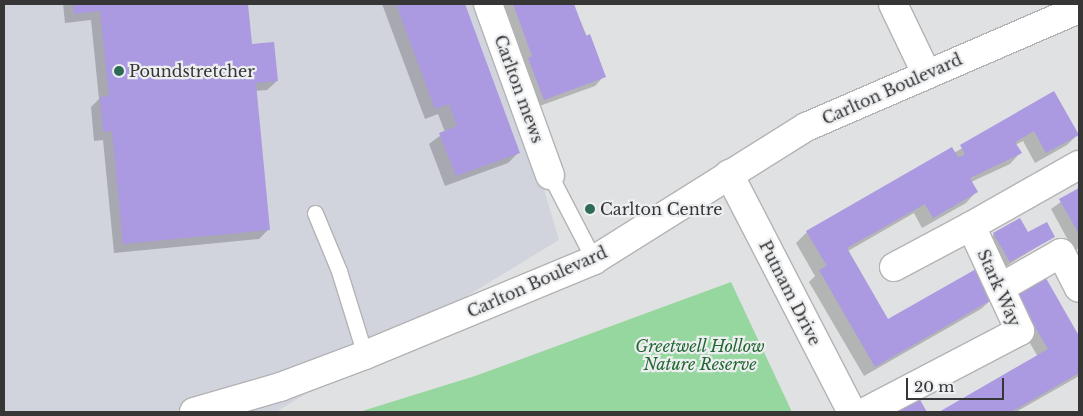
<!DOCTYPE html>
<html>
<head>
<meta charset="utf-8">
<style>
  body { margin:0 }
  #map { position:relative; width:1083px; height:416px; overflow:hidden; background:#e0e1e2; font-family:"Libre Baskerville",serif }
  div>[style] { position:absolute }
  [style*='--x'] { left:calc(var(--x)*1px); top:calc(var(--y)*1px); width:calc(var(--w)*1px); rotate:calc(var(--a)*1deg) }
  .built>* { inset:0; background:#d2d4dd }
  .green>* { inset:0; background:#95d79e }
  .shadow>* { inset:0; background:#0003 }
  .building>* { inset:0; background:#ab99e2 }
  .roads { filter:drop-shadow(1px 0 #b3b3b5) drop-shadow(-1px 0 #b3b3b5) drop-shadow(0 1px #b3b3b5) drop-shadow(0 -1px #b3b3b5) }
  .lane>* { height:15px; margin:-7.5px; padding:0 7.5px; transform-origin:7.5px; border-radius:7.5px; background:#fff }
  .street>* { height:28px; margin:-14px; padding:0 14px; transform-origin:14px; border-radius:14px; background:#fff }
  .dots>* { width:14px; height:14px; translate:-50% -50%; box-sizing:border-box; border:2px solid #edeef0; border-radius:50% }
  span { translate:-50% -50%; white-space:nowrap; text-align:center; line-height:1.15; -webkit-text-stroke:4.5px #edeef0; paint-order:stroke }
  .poi-label { font-size:16px; color:#363637 }
  .left { translate:0 -50%; text-align:left }
  .street-label { font-size:16px; color:#363637 }
  .park-label { font-size:16px; color:#226732; font-style:italic }
  .frame { position:absolute; inset:0; border:5px solid #363637; pointer-events:none }
  .scale { position:absolute; left:906px; top:378px; width:98px; height:22px; box-sizing:border-box; border:2px solid #363637; border-top:0; padding-left:6px; font-size:15px; line-height:18px; white-space:nowrap; color:#363637; -webkit-text-stroke:4px #edeef0; paint-order:stroke }
</style>
</head>
<body>
<div id="map">
  <div class="built">
    <div style="clip-path:polygon(4px 4px,489px 4px,559px 240px,276px 412px,4px 412px)"></div>
  </div>
  <div class="green">
    <div style="clip-path:polygon(731px 282px,792px 412px,359px 412px,475px 376px)"></div>
  </div>
  <div class="shadow">
    <div style="clip-path:polygon(63px 4px,247px 4px,251px 46px,277px 81px,267px 90px,255px 91px,269px 229px,259px 239px,114px 253px,103px 140px,94px 141px,91px 107px,99px 99px,91px 20px,65px 23px)"></div>
    <div style="clip-path:polygon(382px 4px,464px 4px,519px 152px,508px 163px,445px 186px,429px 144px,445px 132px,438px 114px,425px 119px)"></div>
    <div style="clip-path:polygon(500px 4px,573px 4px,604px 76px,595px 86px,534px 108px)"></div>
    <div style="clip-path:polygon(1054px 92px,1078px 134px,1067px 145px,1035px 163px,1023px 141px,1015px 145px,1020px 153px,1010px 164px,971px 182px,976px 192px,966px 203px,922px 228px,914px 213px,848px 251px,888px 321px,992px 299px,981px 309px,864px 376px,809px 282px,815px 276px,796px 243px,807px 232px,954px 153px)"></div>
    <div style="clip-path:polygon(1079px 189px,1079px 248px,1074px 251px,1051px 209px)"></div>
    <div style="clip-path:polygon(994px 234px,1028px 234px,1054px 236px,1002px 269px,987px 242px)"></div>
    <div style="clip-path:polygon(1042px 274px,1079px 338px,1079px 376px,1016px 412px,942px 412px,1038px 357px,1005px 300px)"></div>
  </div>
  <div class="building">
    <div style="clip-path:polygon(73px 4px,248px 4px,252px 44px,274px 42px,278px 81px,256px 83px,270px 230px,123px 244px,112px 131px,103px 132px,100px 97px,109px 96px,100px 11px,74px 14px)"></div>
    <div style="clip-path:polygon(396px 4px,465px 4px,520px 153px,456px 176px,439px 133px,457px 126px,449px 104px,435px 109px)"></div>
    <div style="clip-path:polygon(513px 4px,574px 4px,586px 36px,590px 34px,606px 77px,544px 100px,528px 58px,532px 56px)"></div>
    <div style="clip-path:polygon(1054px 91px,1079px 135px,1046px 153px,1034px 131px,1015px 142px,1022px 153px,970px 178px,978px 192px,933px 218px,925px 204px,847px 248px,888px 319px,976px 269px,993px 299px,875px 367px,819px 270px,827px 266px,806px 231px,952px 147px,958px 157px,962px 156px,965px 154px,960px 145px)"></div>
    <div style="clip-path:polygon(1079px 188px,1079px 234px,1059px 199px)"></div>
    <div style="clip-path:polygon(1020px 218px,1028px 232px,1047px 222px,1055px 237px,1010px 262px,993px 233px)"></div>
    <div style="clip-path:polygon(1043px 273px,1079px 336px,1079px 373px,1011px 412px,939px 412px,1048px 349px,1013px 289px)"></div>
    <div style="clip-path:polygon(915px 391px,927px 412px,885px 412px)"></div>
  </div>
  <div class="roads">
    <div class="lane">
      <div style="--x:550;--y:175;--w:96;--a:62.6"></div>
      <div style="--x:315;--y:213;--w:63;--a:67.5"></div>
      <div style="--x:339;--y:271;--w:88;--a:72.8"></div>
    </div>
    <div class="street">
      <div style="--x:488;--y:4;--w:182;--a:70.1"></div>
      <div style="--x:893;--y:4;--w:76;--a:64.4"></div>
      <div style="--x:729;--y:174;--w:268;--a:62.7"></div>
      <div style="--x:894;--y:267;--w:87;--a:-28"></div>
      <div style="--x:1000;--y:288;--w:70;--a:-29.8"></div>
      <div style="--x:1061;--y:253;--w:39;--a:63"></div>
      <div style="--x:194;--y:412;--w:90;--a:-16.2"></div>
      <div style="--x:280;--y:387;--w:91;--a:-20.6"></div>
      <div style="--x:365;--y:355;--w:248;--a:-22.5"></div>
      <div style="--x:594;--y:260;--w:250;--a:-32.1"></div>
      <div style="--x:806;--y:127;--w:297;--a:-23.4"></div>
      <div style="--x:865;--y:412;--w:175;--a:-27.6"></div>
      <div style="--x:1020;--y:331;--w:116;--a:-115"></div>
      <div style="--x:971;--y:226;--w:124;--a:-29.5"></div>
    </div>
  </div>
  <div class="dots">
    <div style="left:119px;top:71px;background:#2e6b56"></div>
    <div style="left:590px;top:209px;background:#2e6b56"></div>
  </div>
  <div class="poi-label">
    <span class="left" style="left:129px;top:71px">Poundstretcher</span>
    <span class="left" style="left:600px;top:209px">Carlton Centre</span>
  </div>
  <div class="street-label">
    <span style="left:519px;top:89px;rotate:70deg">Carlton mews</span>
    <span style="left:892px;top:89px;rotate:-24deg">Carlton Boulevard</span>
    <span style="left:537px;top:282px;rotate:-24deg">Carlton Boulevard</span>
    <span style="left:999px;top:288px;rotate:66deg">Stark Way</span>
    <span style="left:790px;top:293px;rotate:63deg">Putnam Drive</span>
  </div>
  <div class="park-label">
    <span style="left:700px;top:355px">Greetwell Hollow<br>Nature Reserve</span>
  </div>
  <div class="frame"></div>
  <div class="scale">20 m</div>
</div>
</body>
</html>
